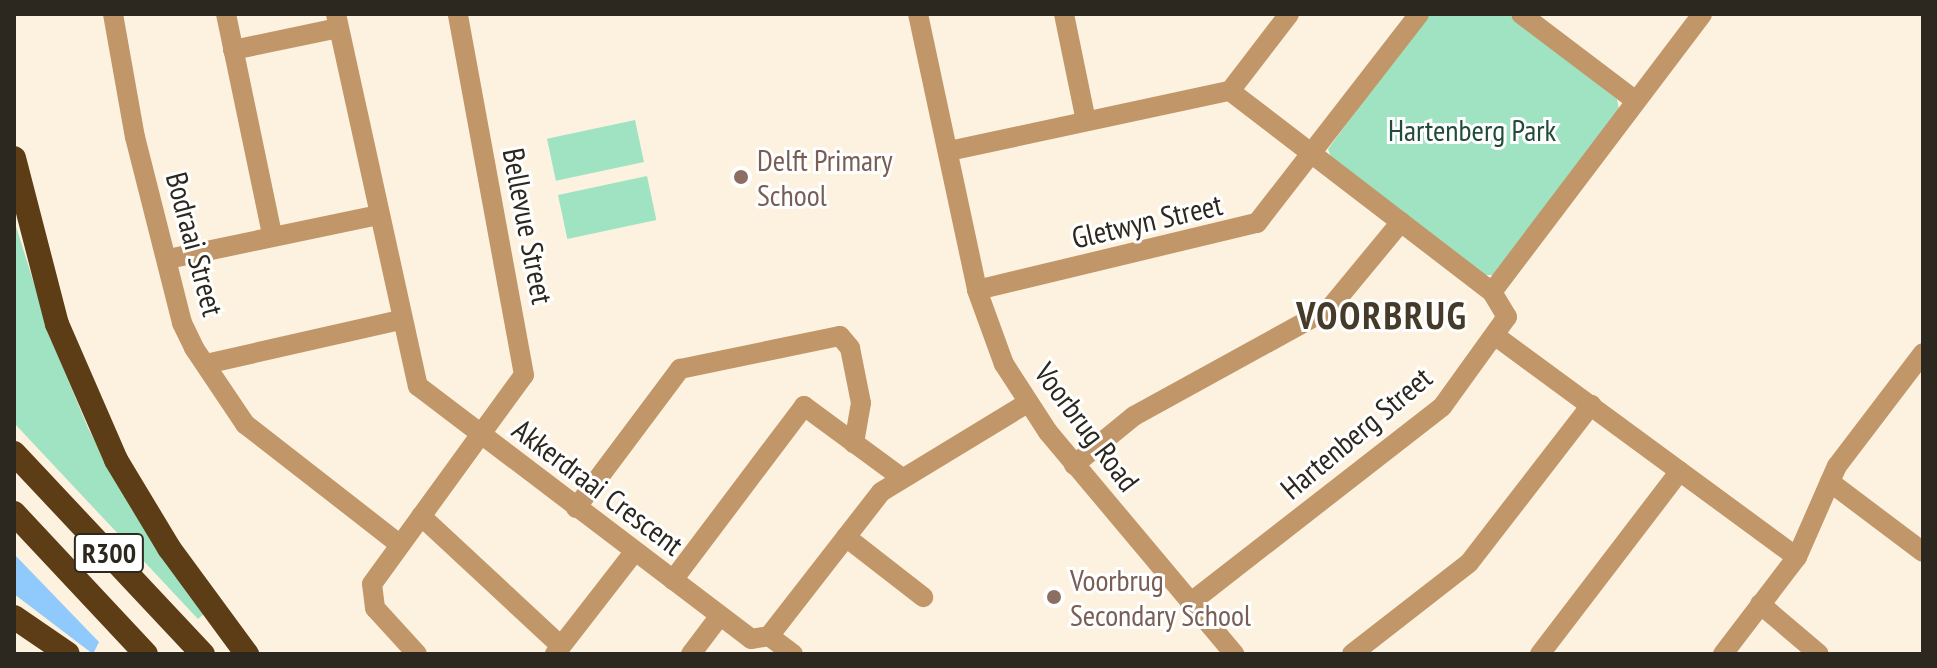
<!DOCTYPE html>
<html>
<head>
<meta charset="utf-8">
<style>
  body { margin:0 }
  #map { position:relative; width:1937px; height:668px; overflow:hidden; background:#fdf2e0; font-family:"PT Sans Narrow",sans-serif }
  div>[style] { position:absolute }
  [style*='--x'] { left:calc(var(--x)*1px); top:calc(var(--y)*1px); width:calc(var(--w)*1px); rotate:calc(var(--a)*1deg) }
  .green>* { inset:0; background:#9fe3c2; transform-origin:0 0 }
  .water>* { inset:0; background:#90c9fb }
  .minor>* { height:20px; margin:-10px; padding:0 10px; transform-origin:10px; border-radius:10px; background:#c1976a }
  .highway>* { height:24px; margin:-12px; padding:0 12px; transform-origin:12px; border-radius:12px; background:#5d3d16 }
  .dots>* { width:22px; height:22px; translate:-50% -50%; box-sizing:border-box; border:4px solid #fff; border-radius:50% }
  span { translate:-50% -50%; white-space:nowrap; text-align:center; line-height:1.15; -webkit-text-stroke:6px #fff; paint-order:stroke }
  .shield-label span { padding:2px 6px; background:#fff; border:2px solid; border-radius:6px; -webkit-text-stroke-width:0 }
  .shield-label { font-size:28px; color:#2c271f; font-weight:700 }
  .park-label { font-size:30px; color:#214c3a }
  .education-label { font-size:30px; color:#785e54 }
  .left { translate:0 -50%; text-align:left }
  .street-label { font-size:30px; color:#2c271f }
  .district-label { font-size:38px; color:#463b28; font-weight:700; letter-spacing:2px }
  .frame { position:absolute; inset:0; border:16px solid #2c271f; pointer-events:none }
</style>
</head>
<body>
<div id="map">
  <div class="green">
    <div style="clip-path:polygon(1428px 14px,1508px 14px,1617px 99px,1619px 110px,1493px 275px,1484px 275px,1332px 160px,1328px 149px)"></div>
    <div style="left:635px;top:120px;width:43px;height:90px;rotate:78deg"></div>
    <div style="left:647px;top:176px;width:45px;height:91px;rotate:78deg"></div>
    <div style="clip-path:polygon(14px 220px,52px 341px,88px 428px,131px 508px,204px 614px,198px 619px,14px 423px)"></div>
  </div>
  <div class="water">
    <div style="clip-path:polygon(14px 554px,99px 642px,93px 654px,14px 594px)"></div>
  </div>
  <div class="minor">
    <div style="--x:113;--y:14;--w:125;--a:79.9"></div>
    <div style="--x:135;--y:137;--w:192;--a:75.8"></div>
    <div style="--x:182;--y:323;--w:28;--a:64"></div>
    <div style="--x:194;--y:348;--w:92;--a:56.1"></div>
    <div style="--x:245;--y:424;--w:195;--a:37.9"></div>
    <div style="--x:226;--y:14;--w:226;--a:78.2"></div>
    <div style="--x:336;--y:14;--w:381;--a:77.6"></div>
    <div style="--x:418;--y:386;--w:418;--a:37.2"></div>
    <div style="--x:751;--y:639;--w:18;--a:-9"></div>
    <div style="--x:769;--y:636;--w:182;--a:-52.1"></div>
    <div style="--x:881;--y:492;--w:170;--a:-31.3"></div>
    <div style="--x:918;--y:14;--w:282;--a:77.9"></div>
    <div style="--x:977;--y:290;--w:79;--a:70"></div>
    <div style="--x:1004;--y:364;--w:81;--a:57.1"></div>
    <div style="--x:1048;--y:432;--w:290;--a:50"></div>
    <div style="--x:1064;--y:14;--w:109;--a:78.4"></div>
    <div style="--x:1521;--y:14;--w:144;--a:37.1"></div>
    <div style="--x:233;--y:50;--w:107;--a:-11.8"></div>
    <div style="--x:949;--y:151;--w:287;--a:-12.1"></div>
    <div style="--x:1230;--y:91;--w:97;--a:-52.5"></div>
    <div style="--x:168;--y:259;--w:215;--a:-11.8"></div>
    <div style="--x:977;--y:290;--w:288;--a:-13.5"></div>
    <div style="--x:1257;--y:223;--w:264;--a:-52.2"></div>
    <div style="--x:1492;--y:292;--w:348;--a:-52.9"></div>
    <div style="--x:1497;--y:337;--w:372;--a:36.3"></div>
    <div style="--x:206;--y:364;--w:199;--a:-12.8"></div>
    <div style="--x:1074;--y:465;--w:77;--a:-39.2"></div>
    <div style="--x:1134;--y:416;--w:222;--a:-28.8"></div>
    <div style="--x:1329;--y:309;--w:113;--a:-50.4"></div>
    <div style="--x:1830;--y:482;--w:116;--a:37"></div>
    <div style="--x:576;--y:508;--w:174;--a:-53.2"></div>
    <div style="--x:680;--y:369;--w:163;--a:-11.7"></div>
    <div style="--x:840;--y:336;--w:16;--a:50"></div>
    <div style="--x:850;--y:348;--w:56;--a:78.7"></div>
    <div style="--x:861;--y:403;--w:41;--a:99.9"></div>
    <div style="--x:421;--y:516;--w:191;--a:42.9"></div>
    <div style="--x:846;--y:537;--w:98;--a:37.9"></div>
    <div style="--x:673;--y:580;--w:218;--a:-53"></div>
    <div style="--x:804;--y:406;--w:122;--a:36.3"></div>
    <div style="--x:1190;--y:603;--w:319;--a:-37.9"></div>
    <div style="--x:1442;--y:407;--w:111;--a:-54.2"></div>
    <div style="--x:1507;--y:317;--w:29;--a:-121"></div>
    <div style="--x:1492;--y:292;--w:330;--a:-142.5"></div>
    <div style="--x:1760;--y:604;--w:77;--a:40.3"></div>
    <div style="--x:769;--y:636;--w:30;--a:37"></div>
    <div style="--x:417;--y:654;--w:62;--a:-132.4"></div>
    <div style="--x:375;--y:608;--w:24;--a:-97"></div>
    <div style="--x:372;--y:584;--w:258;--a:-54"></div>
    <div style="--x:524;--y:375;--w:367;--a:-100.4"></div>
    <div style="--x:555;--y:654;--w:130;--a:-52.2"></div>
    <div style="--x:691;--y:654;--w:46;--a:-52.9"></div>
    <div style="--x:1352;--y:654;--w:148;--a:-37.9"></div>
    <div style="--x:1469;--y:563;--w:200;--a:-52.3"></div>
    <div style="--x:1540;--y:654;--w:230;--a:-52.6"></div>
    <div style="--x:1723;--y:654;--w:122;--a:-52.7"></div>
    <div style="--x:1797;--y:557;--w:99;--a:-66.3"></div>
    <div style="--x:1837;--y:466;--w:142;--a:-52.7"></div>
  </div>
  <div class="highway">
    <div style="--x:14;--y:158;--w:171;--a:75.5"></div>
    <div style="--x:57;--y:324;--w:148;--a:66.5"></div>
    <div style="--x:116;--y:460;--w:103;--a:58.9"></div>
    <div style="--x:169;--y:548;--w:132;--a:53.7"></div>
    <div style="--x:14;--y:453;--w:276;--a:46.8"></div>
    <div style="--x:14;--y:513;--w:193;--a:46.9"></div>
    <div style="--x:14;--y:617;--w:65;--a:34.4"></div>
  </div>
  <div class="dots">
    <div style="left:741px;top:177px;background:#8d6e63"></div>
    <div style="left:1054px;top:597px;background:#8d6e63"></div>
  </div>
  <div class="shield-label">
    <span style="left:109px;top:553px">R300</span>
  </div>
  <div class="park-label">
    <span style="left:1472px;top:130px">Hartenberg Park</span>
  </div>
  <div class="education-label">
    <span class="left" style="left:757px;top:177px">Delft Primary<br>School</span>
    <span class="left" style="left:1070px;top:597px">Voorbrug<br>Secondary School</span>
  </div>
  <div class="street-label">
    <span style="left:1147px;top:221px;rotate:-13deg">Gletwyn Street</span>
    <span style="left:528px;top:226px;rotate:79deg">Bellevue Street</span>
    <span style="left:195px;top:244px;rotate:75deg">Bodraai Street</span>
    <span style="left:1087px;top:427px;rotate:53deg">Voorbrug Road</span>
    <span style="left:1356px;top:433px;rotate:-40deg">Hartenberg Street</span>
    <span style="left:598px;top:487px;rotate:37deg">Akkerdraai Crescent</span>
  </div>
  <div class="district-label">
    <span style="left:1382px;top:315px">VOORBRUG</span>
  </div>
  <div class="frame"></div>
</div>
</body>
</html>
